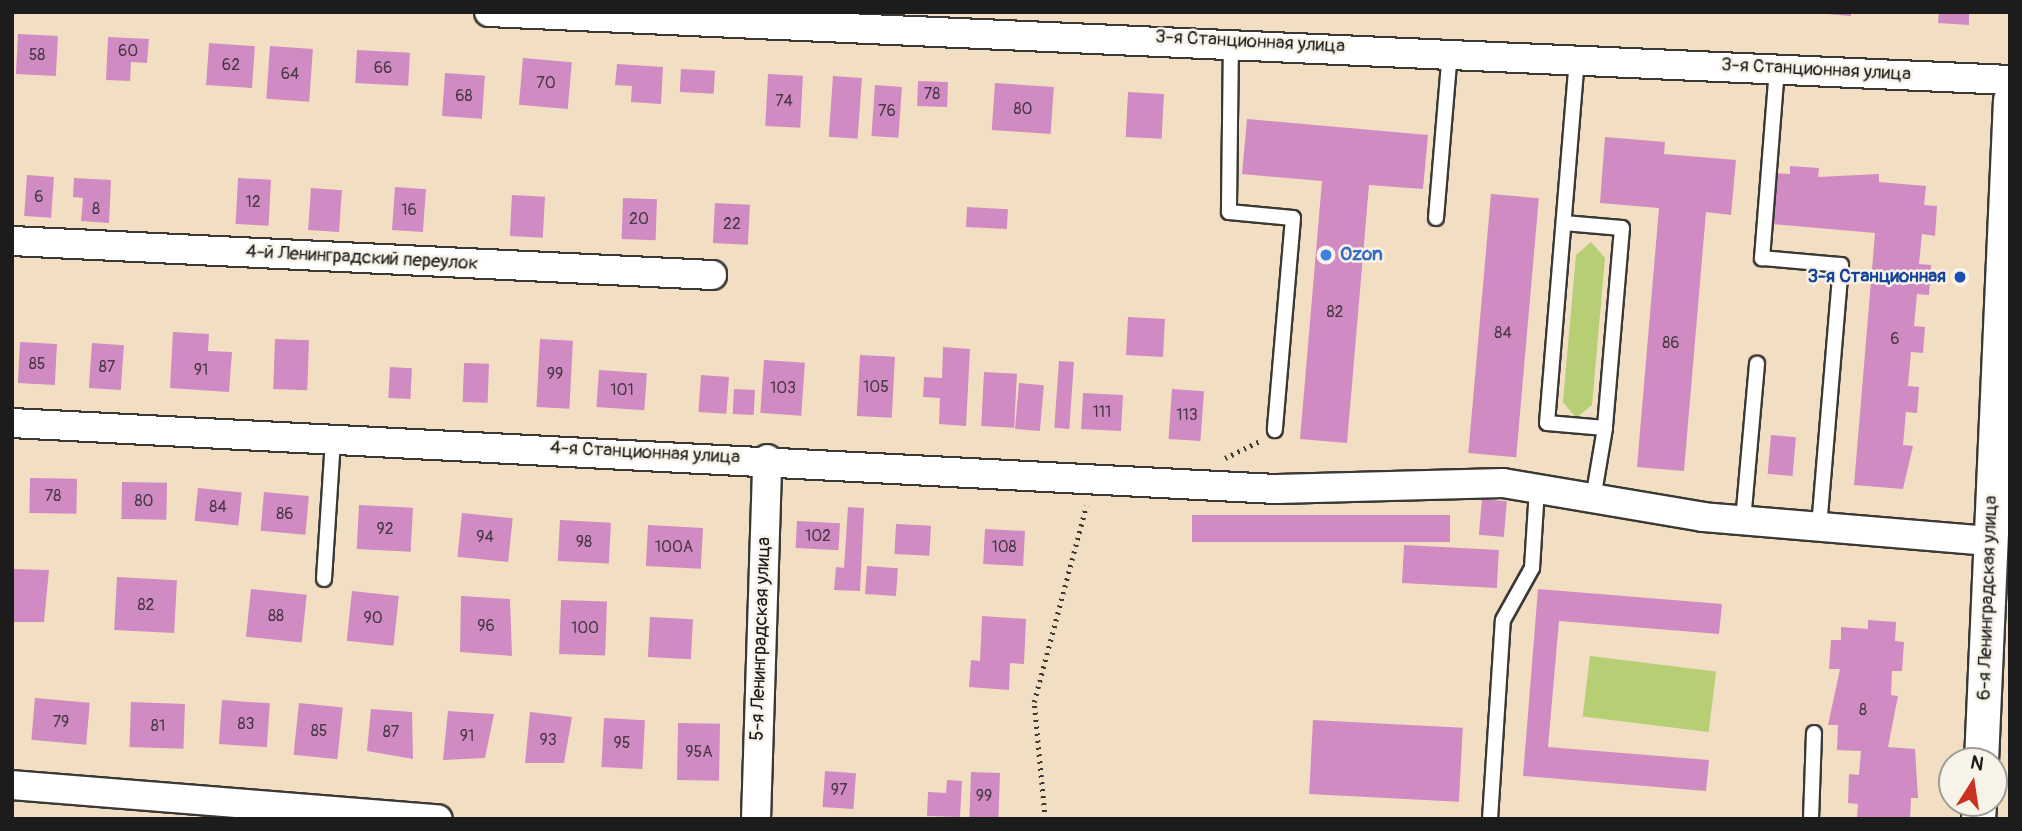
<!DOCTYPE html>
<html>
<head>
<meta charset="utf-8">
<style>
  body { margin:0 }
  #map { position:relative; width:2022px; height:831px; overflow:hidden; background:#f2dfc3; font-family:Pangolin,sans-serif }
  div>[style] { position:absolute }
  [style*='--x'] { left:calc(var(--x)*1px); top:calc(var(--y)*1px); width:calc(var(--w)*1px); rotate:calc(var(--a)*1deg) }
  .green>* { inset:0; background:#b6ce74; transform-origin:0 0 }
  .building>* { inset:0; background:#d08bc2; transform-origin:0 0 }
  .path>* { height:4.5px; margin-top:-2.25px; transform-origin:0; background:repeating-linear-gradient(90deg,#3c3935 0 2px,transparent 0 7px) }
  .roads { filter:drop-shadow(2px 0 #3c3935) drop-shadow(-2px 0 #3c3935) drop-shadow(0 2px #3c3935) drop-shadow(0 -2px #3c3935) }
  .service>* { height:14px; margin:-7px; padding:0 7px; transform-origin:7px; border-radius:7px; background:#fff }
  .minor>* { height:28px; margin:-14px; padding:0 14px; transform-origin:14px; border-radius:14px; background:#fff }
  .tertiary>* { height:33px; margin:-16.5px; padding:0 16.5px; transform-origin:16.5px; border-radius:16.5px; background:#fff }
  .dots>* { width:19px; height:19px; translate:-50% -50%; box-sizing:border-box; border:4px solid #f7f3e8; border-radius:50% }
  span { translate:-50% -50%; white-space:nowrap; text-align:center; line-height:1.15; -webkit-text-stroke:5px #f7f3e8; paint-order:stroke }
  .number-label { font-size:16px; color:#493846 }
  .number-label span { -webkit-text-stroke-width:0 }
  .street-label { font-size:19px; color:#1c1c1c }
  .shop-label { font-size:19px; color:#366cbe; font-weight:700 }
  .left { translate:0 -50%; text-align:left }
  .transit-label { font-size:19px; color:#164399; font-weight:700 }
  .right { translate:-100% -50%; text-align:right }
  .frame { position:absolute; inset:0; border:14px solid #1c1c1c; pointer-events:none }
  .north { position:absolute; left:1938px; top:747px; width:70px; height:70px; box-sizing:border-box; background:#f7f3e8; border:2px solid #9f9d96; border-radius:50%; rotate:12deg; font-size:19px; font-weight:700; line-height:28px; text-align:center; color:#1c1c1c }
  .north::after { content:''; display:block; margin:auto; width:24px; height:32px; background:#c8321e; clip-path:polygon(50% 0,100% 100%,50% 72%,0 100%) }
</style>
</head>
<body>
<div id="map">
  <div class="green">
    <div style="clip-path:polygon(1591px 242px,1605px 258px,1592px 405px,1576px 418px,1563px 402px,1576px 255px)"></div>
    <div style="left:1590px;top:656px;width:127px;height:61px;rotate:7deg"></div>
  </div>
  <div class="building">
    <div style="clip-path:polygon(1827px 12px,1851px 12px,1851px 16px,1827px 14px)"></div>
    <div style="clip-path:polygon(1939px 12px,1969px 12px,1969px 25px,1938px 23px)"></div>
    <div style="left:18px;top:34px;width:40px;height:40px;rotate:3deg"></div>
    <div style="clip-path:polygon(108px 37px,149px 39px,147px 63px,131px 62px,130px 81px,106px 80px)"></div>
    <div style="left:209px;top:43px;width:46px;height:42px;rotate:4deg"></div>
    <div style="left:270px;top:46px;width:43px;height:53px;rotate:4deg"></div>
    <div style="left:357px;top:50px;width:53px;height:33px;rotate:3deg"></div>
    <div style="left:523px;top:58px;width:49px;height:47px;rotate:5deg"></div>
    <div style="clip-path:polygon(617px 64px,663px 67px,661px 104px,631px 102px,632px 86px,615px 85px)"></div>
    <div style="left:681px;top:69px;width:34px;height:23px;rotate:3deg"></div>
    <div style="left:445px;top:73px;width:40px;height:43px;rotate:4deg"></div>
    <div style="left:768px;top:74px;width:35px;height:52px;rotate:3deg"></div>
    <div style="left:833px;top:76px;width:29px;height:61px;rotate:4deg"></div>
    <div style="left:918px;top:81px;width:30px;height:25px;rotate:2deg"></div>
    <div style="left:995px;top:83px;width:59px;height:47px;rotate:4deg"></div>
    <div style="left:875px;top:85px;width:27px;height:51px;rotate:4deg"></div>
    <div style="left:1128px;top:92px;width:36px;height:45px;rotate:3deg"></div>
    <div style="clip-path:polygon(1247px 119px,1428px 135px,1423px 189px,1369px 185px,1347px 443px,1300px 439px,1322px 181px,1242px 174px)"></div>
    <div style="clip-path:polygon(1605px 137px,1665px 142px,1664px 154px,1736px 160px,1731px 215px,1706px 212px,1684px 471px,1637px 467px,1659px 208px,1600px 203px)"></div>
    <div style="clip-path:polygon(1790px 166px,1819px 168px,1818px 177px,1879px 174px,1879px 182px,1926px 186px,1924px 205px,1937px 206px,1935px 236px,1922px 234px,1919px 264px,1931px 265px,1929px 295px,1917px 294px,1914px 326px,1925px 327px,1923px 353px,1911px 352px,1908px 386px,1919px 387px,1917px 413px,1906px 412px,1903px 445px,1913px 446px,1903px 489px,1854px 485px,1875px 233px,1771px 224px,1775px 173px,1790px 174px)"></div>
    <div style="left:27px;top:175px;width:27px;height:41px;rotate:4deg"></div>
    <div style="clip-path:polygon(74px 178px,111px 180px,109px 223px,81px 221px,83px 198px,73px 197px)"></div>
    <div style="left:238px;top:178px;width:33px;height:46px;rotate:3deg"></div>
    <div style="left:395px;top:187px;width:31px;height:43px;rotate:4deg"></div>
    <div style="left:311px;top:188px;width:31px;height:42px;rotate:4deg"></div>
    <div style="left:1491px;top:194px;width:48px;height:260px;rotate:5deg"></div>
    <div style="left:512px;top:195px;width:33px;height:41px;rotate:3deg"></div>
    <div style="left:623px;top:198px;width:34px;height:41px;rotate:2deg"></div>
    <div style="left:715px;top:203px;width:35px;height:40px;rotate:3deg"></div>
    <div style="left:967px;top:207px;width:41px;height:20px;rotate:3deg"></div>
    <div style="left:1128px;top:317px;width:37px;height:38px;rotate:3deg"></div>
    <div style="clip-path:polygon(173px 332px,209px 334px,208px 351px,232px 352px,229px 392px,170px 388px)"></div>
    <div style="left:275px;top:339px;width:34px;height:50px;rotate:2deg"></div>
    <div style="left:540px;top:339px;width:33px;height:68px;rotate:3deg"></div>
    <div style="left:20px;top:342px;width:37px;height:41px;rotate:3deg"></div>
    <div style="left:92px;top:343px;width:32px;height:45px;rotate:4deg"></div>
    <div style="clip-path:polygon(943px 347px,970px 349px,966px 426px,939px 424px,940px 398px,923px 397px,924px 377px,942px 378px)"></div>
    <div style="left:860px;top:355px;width:35px;height:61px;rotate:3deg"></div>
    <div style="left:764px;top:360px;width:41px;height:53px;rotate:4deg"></div>
    <div style="left:1059px;top:361px;width:15px;height:67px;rotate:4deg"></div>
    <div style="left:464px;top:363px;width:25px;height:39px;rotate:2deg"></div>
    <div style="left:390px;top:367px;width:22px;height:31px;rotate:3deg"></div>
    <div style="left:599px;top:370px;width:48px;height:37px;rotate:4deg"></div>
    <div style="left:984px;top:372px;width:33px;height:54px;rotate:3deg"></div>
    <div style="left:701px;top:375px;width:28px;height:37px;rotate:4deg"></div>
    <div style="left:1019px;top:383px;width:25px;height:46px;rotate:5deg"></div>
    <div style="left:734px;top:389px;width:21px;height:25px;rotate:3deg"></div>
    <div style="left:1172px;top:389px;width:32px;height:50px;rotate:4deg"></div>
    <div style="left:1083px;top:393px;width:40px;height:36px;rotate:3deg"></div>
    <div style="left:1771px;top:435px;width:25px;height:39px;rotate:5deg"></div>
    <div style="left:30px;top:478px;width:47px;height:35px;rotate:1deg"></div>
    <div style="left:122px;top:482px;width:45px;height:37px;rotate:1deg"></div>
    <div style="left:198px;top:488px;width:44px;height:33px;rotate:6deg"></div>
    <div style="left:264px;top:492px;width:45px;height:39px;rotate:5deg"></div>
    <div style="left:1482px;top:499px;width:25px;height:36px;rotate:5deg"></div>
    <div style="left:359px;top:505px;width:54px;height:44px;rotate:3deg"></div>
    <div style="clip-path:polygon(848px 507px,864px 508px,860px 591px,834px 590px,836px 567px,844px 568px)"></div>
    <div style="left:462px;top:513px;width:51px;height:44px;rotate:6deg"></div>
    <div style="left:1192px;top:515px;width:258px;height:27px"></div>
    <div style="left:560px;top:520px;width:51px;height:41px;rotate:3deg"></div>
    <div style="left:797px;top:521px;width:43px;height:27px;rotate:3deg"></div>
    <div style="left:896px;top:524px;width:35px;height:30px;rotate:3deg"></div>
    <div style="left:648px;top:525px;width:55px;height:41px;rotate:3deg"></div>
    <div style="left:985px;top:529px;width:40px;height:35px;rotate:3deg"></div>
    <div style="left:1404px;top:545px;width:95px;height:38px;rotate:3deg"></div>
    <div style="left:867px;top:566px;width:31px;height:28px;rotate:4deg"></div>
    <div style="clip-path:polygon(12px 569px,49px 570px,44px 622px,12px 622px)"></div>
    <div style="left:117px;top:577px;width:60px;height:53px;rotate:3deg"></div>
    <div style="left:251px;top:589px;width:56px;height:48px;rotate:6deg"></div>
    <div style="clip-path:polygon(1538px 589px,1722px 604px,1719px 634px,1559px 621px,1548px 747px,1709px 760px,1706px 791px,1523px 776px)"></div>
    <div style="left:352px;top:591px;width:47px;height:50px;rotate:6deg"></div>
    <div style="clip-path:polygon(461px 596px,510px 599px,512px 656px,460px 652px)"></div>
    <div style="left:561px;top:600px;width:46px;height:54px;rotate:2deg"></div>
    <div style="clip-path:polygon(982px 616px,1026px 619px,1024px 664px,1010px 663px,1009px 690px,969px 687px,971px 660px,980px 661px)"></div>
    <div style="left:650px;top:617px;width:43px;height:40px;rotate:3deg"></div>
    <div style="clip-path:polygon(1868px 620px,1896px 622px,1895px 641px,1904px 642px,1902px 671px,1892px 671px,1891px 695px,1898px 696px,1888px 747px,1915px 749px,1918px 798px,1911px 798px,1910px 819px,1857px 819px,1858px 804px,1848px 803px,1849px 774px,1859px 775px,1861px 751px,1837px 750px,1838px 725px,1828px 725px,1840px 669px,1829px 669px,1831px 640px,1841px 640px,1841px 627px,1868px 629px)"></div>
    <div style="left:35px;top:698px;width:55px;height:42px;rotate:5deg"></div>
    <div style="left:222px;top:700px;width:48px;height:44px;rotate:4deg"></div>
    <div style="left:131px;top:702px;width:54px;height:45px;rotate:2deg"></div>
    <div style="left:299px;top:703px;width:44px;height:52px;rotate:6deg"></div>
    <div style="clip-path:polygon(371px 709px,412px 712px,413px 759px,367px 751px)"></div>
    <div style="clip-path:polygon(448px 711px,494px 714px,485px 758px,443px 760px)"></div>
    <div style="clip-path:polygon(530px 712px,572px 717px,564px 763px,525px 763px)"></div>
    <div style="left:604px;top:718px;width:41px;height:49px;rotate:3deg"></div>
    <div style="left:1313px;top:720px;width:150px;height:74px;rotate:3deg"></div>
    <div style="left:678px;top:723px;width:42px;height:57px;rotate:1deg"></div>
    <div style="left:825px;top:771px;width:31px;height:36px;rotate:4deg"></div>
    <div style="left:971px;top:772px;width:29px;height:47px;rotate:2deg"></div>
    <div style="clip-path:polygon(947px 780px,962px 781px,960px 817px,927px 816px,928px 792px,946px 793px)"></div>
  </div>
  <div class="path">
    <div style="--x:1225;--y:458;--w:39;--a:-26"></div>
    <div style="--x:1045;--y:819;--w:118;--a:-95.4"></div>
    <div style="--x:1034;--y:702;--w:203;--a:-75.1"></div>
  </div>
  <div class="roads">
    <div class="service">
      <div style="--x:1231;--y:41;--w:171;--a:90.7"></div>
      <div style="--x:1229;--y:212;--w:64;--a:5.4"></div>
      <div style="--x:1293;--y:218;--w:213;--a:94.9"></div>
      <div style="--x:1777;--y:68;--w:191;--a:94.5"></div>
      <div style="--x:1762;--y:258;--w:79;--a:5.1"></div>
      <div style="--x:1841;--y:265;--w:263;--a:94.8"></div>
      <div style="--x:1436;--y:218;--w:167;--a:-85.2"></div>
      <div style="--x:1564;--y:223;--w:58;--a:4.9"></div>
      <div style="--x:1622;--y:228;--w:201;--a:94.9"></div>
      <div style="--x:1605;--y:428;--w:58;--a:-175.1"></div>
      <div style="--x:1547;--y:423;--w:366;--a:-85.3"></div>
      <div style="--x:1593;--y:499;--w:72;--a:-80.4"></div>
      <div style="--x:1743;--y:521;--w:158;--a:-84.9"></div>
      <div style="--x:324;--y:579;--w:141;--a:-86.3"></div>
      <div style="--x:1490;--y:819;--w:199;--a:-86.3"></div>
      <div style="--x:1503;--y:620;--w:60;--a:-60.9"></div>
      <div style="--x:1532;--y:568;--w:79;--a:-86.4"></div>
      <div style="--x:1811;--y:819;--w:86;--a:-88"></div>
    </div>
    <div class="minor">
      <div style="--x:489;--y:12;--w:1523;--a:2.56"></div>
      <div style="--x:12;--y:241;--w:701;--a:2.78"></div>
      <div style="--x:12;--y:423;--w:1267;--a:2.99"></div>
      <div style="--x:1277;--y:489;--w:226;--a:-1.5"></div>
      <div style="--x:1503;--y:483;--w:203;--a:9.6"></div>
      <div style="--x:1703;--y:517;--w:288;--a:4.8"></div>
      <div style="--x:12;--y:785;--w:427;--a:4.6"></div>
      <div style="--x:756;--y:819;--w:360;--a:-88.2"></div>
    </div>
    <div class="tertiary">
      <div style="--x:1981;--y:761;--w:662;--a:-87.49"></div>
      <div style="--x:1978;--y:819;--w:16;--a:-86"></div>
    </div>
  </div>
  <div class="dots">
    <div style="left:1326px;top:255px;background:#3f7fe0"></div>
    <div style="left:1960px;top:277px;background:#1a4fb4"></div>
  </div>
  <div class="number-label">
    <span style="left:128px;top:51px">60</span>
    <span style="left:37px;top:55px">58</span>
    <span style="left:231px;top:65px">62</span>
    <span style="left:383px;top:68px">66</span>
    <span style="left:290px;top:74px">64</span>
    <span style="left:546px;top:83px">70</span>
    <span style="left:932px;top:94px">78</span>
    <span style="left:464px;top:96px">68</span>
    <span style="left:784px;top:101px">74</span>
    <span style="left:1023px;top:109px">80</span>
    <span style="left:887px;top:111px">76</span>
    <span style="left:39px;top:197px">6</span>
    <span style="left:253px;top:202px">12</span>
    <span style="left:96px;top:209px">8</span>
    <span style="left:409px;top:210px">16</span>
    <span style="left:639px;top:219px">20</span>
    <span style="left:732px;top:224px">22</span>
    <span style="left:1335px;top:312px">82</span>
    <span style="left:1503px;top:333px">84</span>
    <span style="left:1895px;top:339px">6</span>
    <span style="left:1671px;top:343px">86</span>
    <span style="left:37px;top:364px">85</span>
    <span style="left:107px;top:367px">87</span>
    <span style="left:201px;top:370px">91</span>
    <span style="left:555px;top:374px">99</span>
    <span style="left:876px;top:387px">105</span>
    <span style="left:783px;top:388px">103</span>
    <span style="left:622px;top:390px">101</span>
    <span style="left:1102px;top:412px">111</span>
    <span style="left:1187px;top:415px">113</span>
    <span style="left:53px;top:496px">78</span>
    <span style="left:144px;top:501px">80</span>
    <span style="left:218px;top:507px">84</span>
    <span style="left:285px;top:514px">86</span>
    <span style="left:385px;top:529px">92</span>
    <span style="left:818px;top:536px">102</span>
    <span style="left:485px;top:537px">94</span>
    <span style="left:584px;top:542px">98</span>
    <span style="left:674px;top:547px">100А</span>
    <span style="left:1004px;top:547px">108</span>
    <span style="left:146px;top:605px">82</span>
    <span style="left:276px;top:616px">88</span>
    <span style="left:373px;top:618px">90</span>
    <span style="left:486px;top:626px">96</span>
    <span style="left:585px;top:628px">100</span>
    <span style="left:1863px;top:710px">8</span>
    <span style="left:61px;top:722px">79</span>
    <span style="left:246px;top:724px">83</span>
    <span style="left:158px;top:726px">81</span>
    <span style="left:319px;top:731px">85</span>
    <span style="left:391px;top:732px">87</span>
    <span style="left:467px;top:736px">91</span>
    <span style="left:548px;top:740px">93</span>
    <span style="left:622px;top:743px">95</span>
    <span style="left:699px;top:752px">95А</span>
    <span style="left:839px;top:790px">97</span>
    <span style="left:984px;top:796px">99</span>
  </div>
  <div class="street-label">
    <span style="left:1250px;top:42px;rotate:3deg">3-я Станционная улица</span>
    <span style="left:1816px;top:70px;rotate:3deg">3-я Станционная улица</span>
    <span style="left:362px;top:258px;rotate:3deg">4-й Ленинградский переулок</span>
    <span style="left:645px;top:453px;rotate:3deg">4-я Станционная улица</span>
    <span style="left:1988px;top:598px;rotate:-88deg">6-я Ленинградская улица</span>
    <span style="left:761px;top:639px;rotate:-88deg">5-я Ленинградская улица</span>
  </div>
  <div class="shop-label">
    <span class="left" style="left:1340px;top:255px">Ozon</span>
  </div>
  <div class="transit-label">
    <span class="right" style="left:1946px;top:277px">3-я Станционная</span>
  </div>
  <div class="frame"></div>
  <div class="north">N</div>
</div>
</body>
</html>
